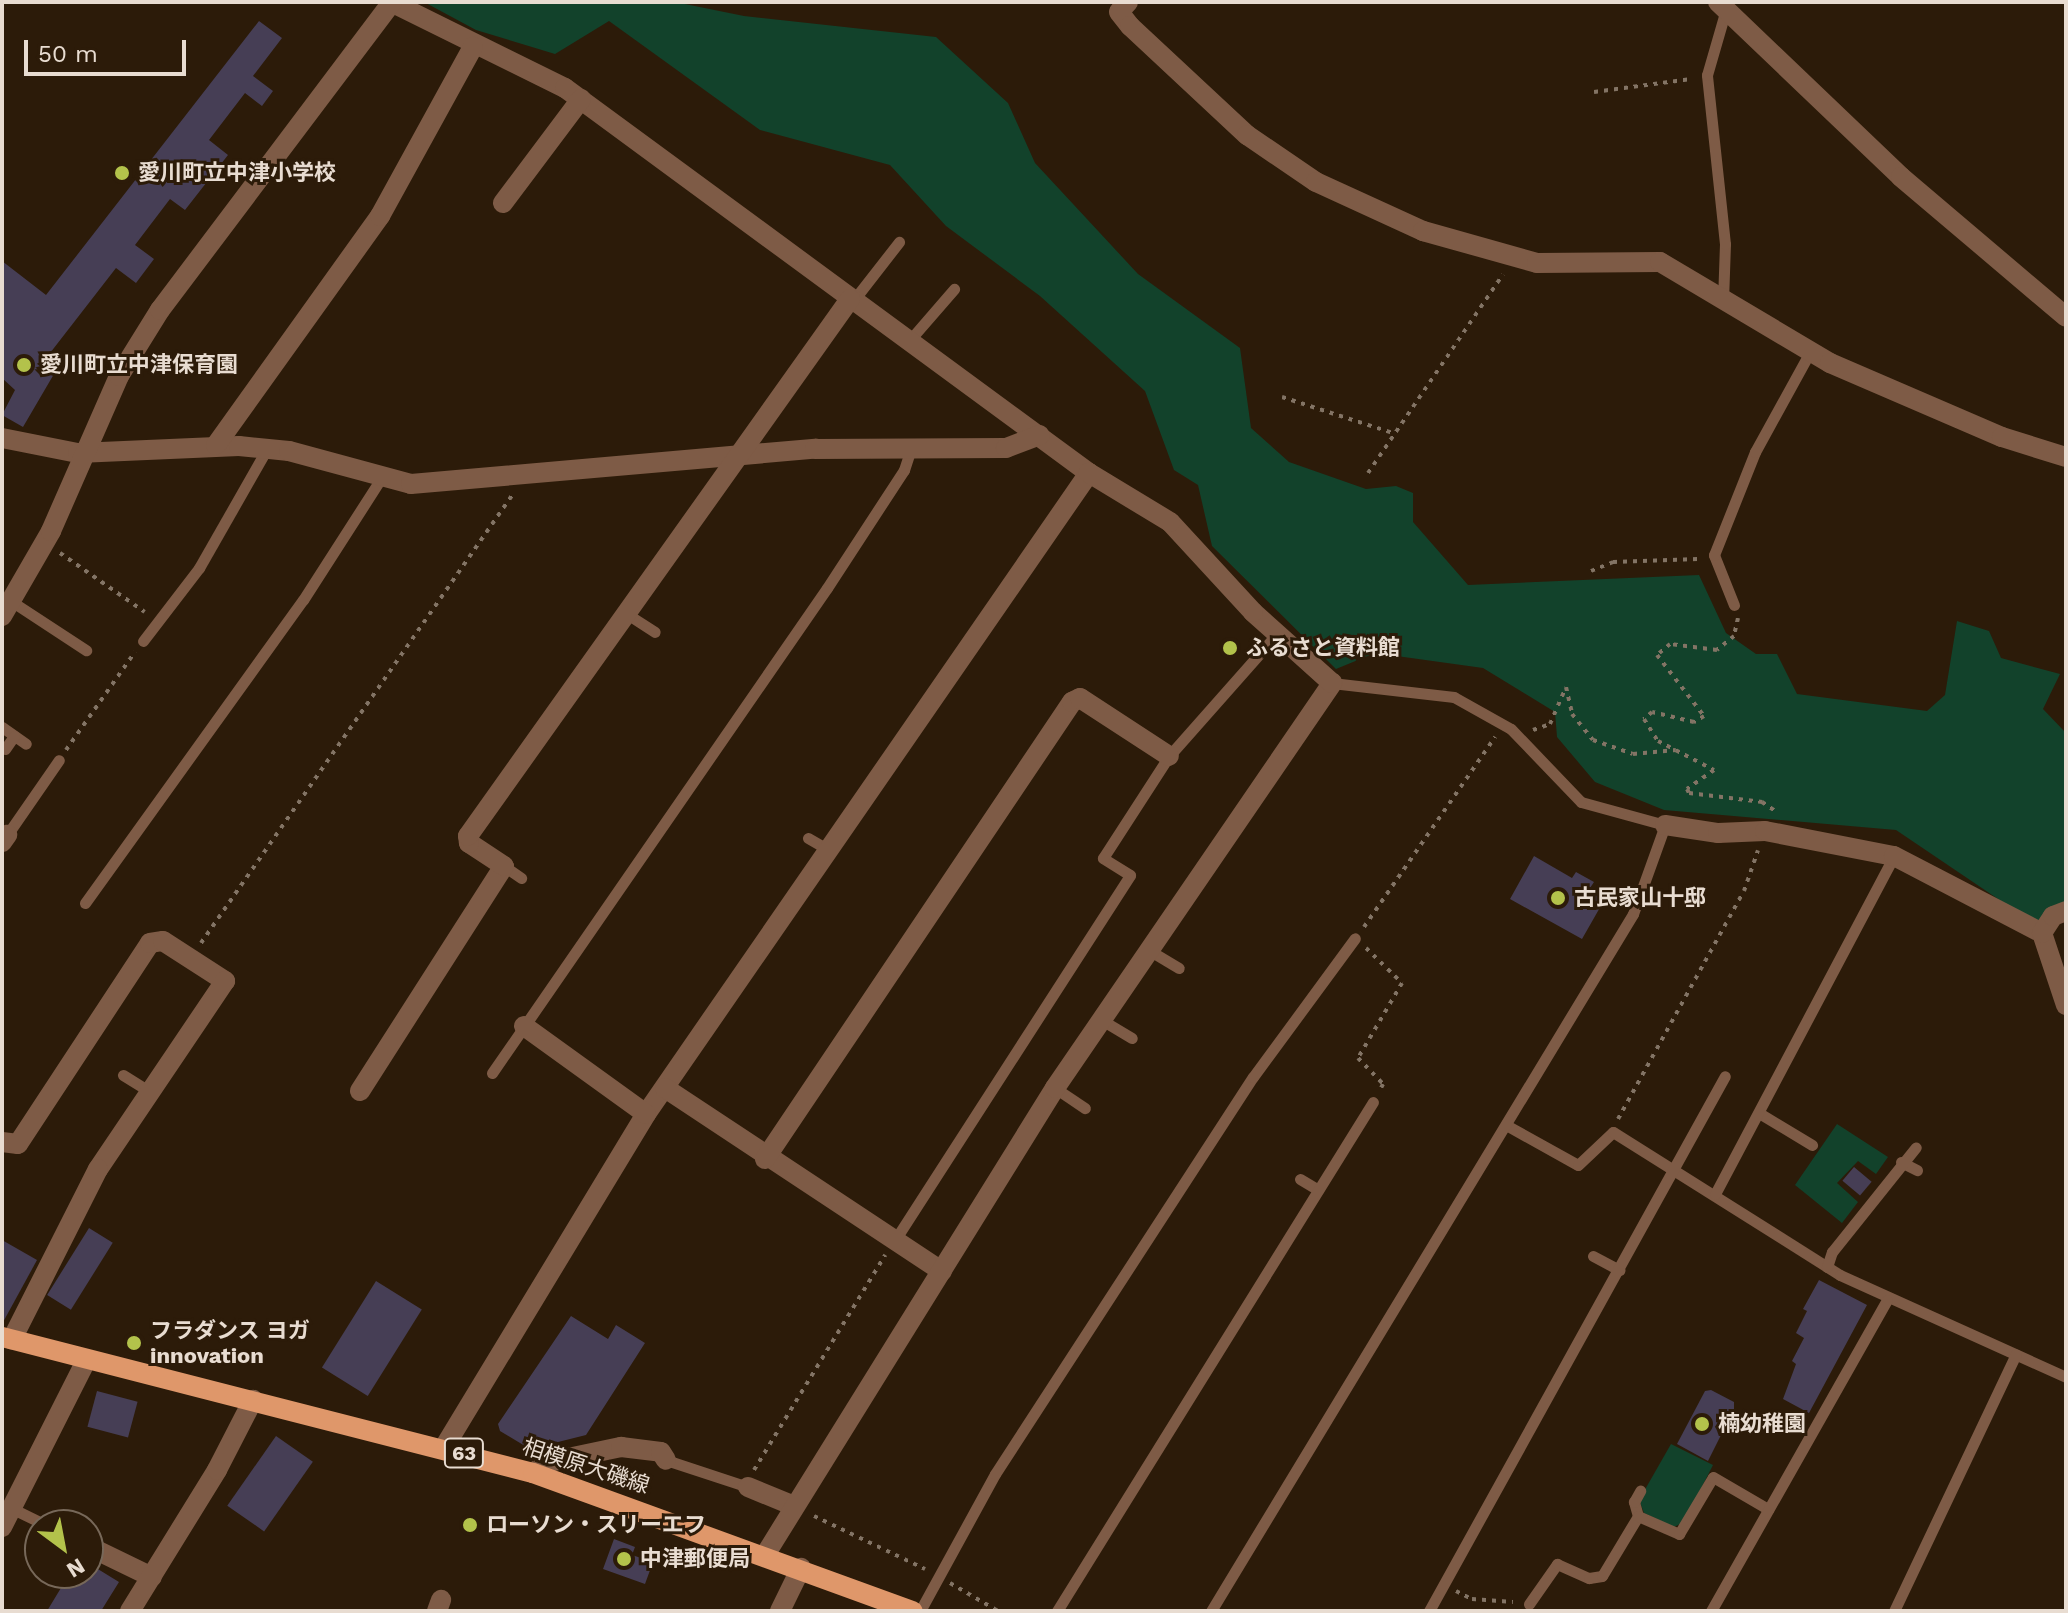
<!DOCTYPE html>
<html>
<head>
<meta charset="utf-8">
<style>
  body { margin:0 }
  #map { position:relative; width:2068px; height:1613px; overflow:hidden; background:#2c1b09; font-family:"Work Sans","Noto Sans JP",sans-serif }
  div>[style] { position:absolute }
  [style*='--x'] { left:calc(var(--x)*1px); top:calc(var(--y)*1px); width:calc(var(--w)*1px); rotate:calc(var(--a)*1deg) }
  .green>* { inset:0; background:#12422b }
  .building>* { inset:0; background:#463e55; transform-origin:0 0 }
  .path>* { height:4px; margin-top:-2px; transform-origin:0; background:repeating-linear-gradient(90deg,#837465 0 4px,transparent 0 10px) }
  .service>* { height:11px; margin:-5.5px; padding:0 5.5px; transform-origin:5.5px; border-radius:5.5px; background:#7e5b46 }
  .minor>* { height:20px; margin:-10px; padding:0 10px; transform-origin:10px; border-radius:10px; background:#7e5b46 }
  .tertiary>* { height:20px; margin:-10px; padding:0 10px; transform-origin:10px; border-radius:10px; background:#7e5b46 }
  .primary>* { height:20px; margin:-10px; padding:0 10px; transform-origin:10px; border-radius:10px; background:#df976a }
  .dots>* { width:22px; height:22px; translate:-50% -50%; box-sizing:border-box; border:4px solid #2c1b09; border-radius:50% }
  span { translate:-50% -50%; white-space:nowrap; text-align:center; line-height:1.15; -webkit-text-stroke:6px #2c1b09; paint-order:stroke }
  .shield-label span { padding:2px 6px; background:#2c1b09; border:2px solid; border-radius:6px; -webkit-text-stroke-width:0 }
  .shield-label { font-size:20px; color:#e8dcd1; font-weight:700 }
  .poi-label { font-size:22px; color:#e8dcd1; font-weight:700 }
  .left { translate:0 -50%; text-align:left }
  .street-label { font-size:22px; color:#e8dcd1 }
  .frame { position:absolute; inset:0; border:4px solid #e8dcd1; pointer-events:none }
  .north { position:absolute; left:24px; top:1509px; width:80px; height:80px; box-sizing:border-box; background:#2c1b09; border:2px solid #776859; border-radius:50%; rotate:148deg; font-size:22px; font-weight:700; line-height:32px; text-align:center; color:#e8dcd1 }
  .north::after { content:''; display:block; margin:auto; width:28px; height:36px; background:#b3c24b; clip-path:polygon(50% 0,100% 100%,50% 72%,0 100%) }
  .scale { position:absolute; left:24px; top:40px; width:162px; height:36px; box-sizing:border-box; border:4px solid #e8dcd1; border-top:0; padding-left:10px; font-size:24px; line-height:28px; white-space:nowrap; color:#e8dcd1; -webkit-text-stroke:6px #2c1b09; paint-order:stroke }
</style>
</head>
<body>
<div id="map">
  <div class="green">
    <div style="clip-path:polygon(424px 2px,675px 2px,744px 16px,936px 37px,1008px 103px,1035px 163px,1138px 274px,1240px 348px,1251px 428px,1289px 462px,1366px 489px,1396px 486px,1413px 493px,1413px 522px,1468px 585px,1699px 575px,1726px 633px,1756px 654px,1777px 654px,1797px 694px,1927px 711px,1945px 695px,1957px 621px,1989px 631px,2001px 658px,2060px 674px,2043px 709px,2066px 733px,2066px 919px,2044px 930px,1896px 830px,1664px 810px,1595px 782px,1557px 737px,1555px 712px,1483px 668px,1375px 653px,1336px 669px,1212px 546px,1198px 485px,1174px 470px,1145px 391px,1040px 296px,946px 226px,890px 165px,760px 130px,609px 21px,555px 54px,476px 30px)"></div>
    <div style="clip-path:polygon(1837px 1124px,1888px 1157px,1876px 1174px,1858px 1161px,1837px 1183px,1858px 1202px,1842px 1223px,1795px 1185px)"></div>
    <div style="clip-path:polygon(1671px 1444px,1713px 1465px,1684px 1522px,1674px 1527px,1644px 1513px,1639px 1500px)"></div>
  </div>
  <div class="building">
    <div style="clip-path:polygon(259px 21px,282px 38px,253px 76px,273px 91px,262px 106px,245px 93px,209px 140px,228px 155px,185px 210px,170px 199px,135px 245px,154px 259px,136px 283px,116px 268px,40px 366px,54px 374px,23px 427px,2px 415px,15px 390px,2px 378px,2px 261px,46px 295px)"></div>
    <div style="clip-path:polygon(1534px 856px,1572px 878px,1576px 872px,1594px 882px,1590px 888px,1606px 897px,1582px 939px,1510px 899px)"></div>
    <div style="left:1854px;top:1167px;width:23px;height:18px;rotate:40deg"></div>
    <div style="left:89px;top:1228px;width:28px;height:79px;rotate:32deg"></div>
    <div style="clip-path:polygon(2px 1240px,37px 1260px,2px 1324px)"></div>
    <div style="clip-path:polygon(1819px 1280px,1867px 1305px,1809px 1413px,1783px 1399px,1796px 1364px,1792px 1361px,1804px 1338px,1796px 1333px,1807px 1311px,1803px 1309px)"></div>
    <div style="left:376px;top:1281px;width:54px;height:102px;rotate:32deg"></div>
    <div style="clip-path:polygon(571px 1316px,608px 1339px,616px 1325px,645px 1343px,586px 1435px,530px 1449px,500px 1431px,498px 1424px)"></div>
    <div style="clip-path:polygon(1711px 1390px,1734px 1402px,1734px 1409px,1708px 1461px,1677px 1444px,1705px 1391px)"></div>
    <div style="left:97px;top:1391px;width:42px;height:37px;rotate:15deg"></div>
    <div style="left:276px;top:1436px;width:45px;height:85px;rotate:35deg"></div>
    <div style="clip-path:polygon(614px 1539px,635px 1547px,632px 1555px,653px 1562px,645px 1584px,603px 1569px)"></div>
    <div style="clip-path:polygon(88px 1563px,119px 1582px,101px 1611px,47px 1611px,70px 1573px,88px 1573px)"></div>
  </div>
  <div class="path">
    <div style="--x:1594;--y:92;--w:98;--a:-7.6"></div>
    <div style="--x:1282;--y:397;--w:117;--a:18"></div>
    <div style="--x:1368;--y:473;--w:240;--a:-55.8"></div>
    <div style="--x:60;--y:553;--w:103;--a:34.8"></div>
    <div style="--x:1591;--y:571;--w:24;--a:-22"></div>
    <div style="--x:1613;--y:562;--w:85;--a:-2"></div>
    <div style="--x:1738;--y:618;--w:18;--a:103"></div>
    <div style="--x:1734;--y:636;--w:22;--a:141"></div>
    <div style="--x:1717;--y:650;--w:47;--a:-172.7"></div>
    <div style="--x:1670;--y:644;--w:17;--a:140"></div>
    <div style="--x:1657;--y:655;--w:77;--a:52.4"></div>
    <div style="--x:1704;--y:716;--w:12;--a:149"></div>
    <div style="--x:1694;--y:722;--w:43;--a:-166.6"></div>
    <div style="--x:1652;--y:712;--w:11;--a:139"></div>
    <div style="--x:1644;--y:719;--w:26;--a:58"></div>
    <div style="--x:1658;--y:741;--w:63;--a:27.4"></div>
    <div style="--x:1714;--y:770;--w:33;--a:145"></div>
    <div style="--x:1687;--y:789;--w:4;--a:63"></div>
    <div style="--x:1689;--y:793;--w:74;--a:7"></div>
    <div style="--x:1762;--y:802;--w:18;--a:34"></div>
    <div style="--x:1533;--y:730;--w:18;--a:-19"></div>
    <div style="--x:1550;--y:724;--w:40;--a:-66.6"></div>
    <div style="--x:1566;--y:687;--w:28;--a:77"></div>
    <div style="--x:1572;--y:714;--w:33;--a:51"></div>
    <div style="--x:1593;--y:740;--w:42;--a:19.3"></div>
    <div style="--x:1633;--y:754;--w:43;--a:-5.3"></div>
    <div style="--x:66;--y:750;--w:120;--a:-54.9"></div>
    <div style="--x:1364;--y:927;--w:231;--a:-55.4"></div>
    <div style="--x:201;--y:943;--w:547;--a:-55.21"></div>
    <div style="--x:1366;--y:948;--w:50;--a:44.2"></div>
    <div style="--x:1402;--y:983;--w:87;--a:120.4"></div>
    <div style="--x:1358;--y:1058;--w:36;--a:46"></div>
    <div style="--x:1383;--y:1084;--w:4;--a:117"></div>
    <div style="--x:1618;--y:1119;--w:260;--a:-61.1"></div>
    <div style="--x:1744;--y:891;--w:43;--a:-71.1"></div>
    <div style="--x:754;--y:1470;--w:252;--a:-58.6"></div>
    <div style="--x:814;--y:1516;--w:123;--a:25.5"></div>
    <div style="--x:950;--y:1583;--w:56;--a:30.3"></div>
    <div style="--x:1456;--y:1591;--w:18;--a:27"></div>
    <div style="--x:1472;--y:1599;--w:41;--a:4.2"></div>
  </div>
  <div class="service">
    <div style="--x:853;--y:301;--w:75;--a:-52.1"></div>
    <div style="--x:1723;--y:301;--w:57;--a:-88"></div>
    <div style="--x:1725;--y:244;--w:170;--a:-96.1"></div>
    <div style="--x:1707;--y:75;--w:69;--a:-73.9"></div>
    <div style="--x:909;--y:341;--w:69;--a:-49.1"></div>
    <div style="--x:11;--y:601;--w:90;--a:33.2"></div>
    <div style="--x:1734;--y:605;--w:54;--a:-111.8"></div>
    <div style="--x:1714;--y:555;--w:111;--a:-68.3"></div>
    <div style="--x:1755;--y:452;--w:114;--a:-61.2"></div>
    <div style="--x:627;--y:614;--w:33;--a:33"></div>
    <div style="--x:143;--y:641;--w:92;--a:-52.5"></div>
    <div style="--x:199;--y:568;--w:137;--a:-60.3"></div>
    <div style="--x:2;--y:727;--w:29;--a:35"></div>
    <div style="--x:5;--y:749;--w:16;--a:-55"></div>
    <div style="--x:7;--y:835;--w:91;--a:-55.3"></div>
    <div style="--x:808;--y:838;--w:24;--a:30"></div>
    <div style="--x:504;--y:866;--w:21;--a:35"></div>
    <div style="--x:85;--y:903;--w:373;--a:-54.3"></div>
    <div style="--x:303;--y:600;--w:146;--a:-57.3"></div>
    <div style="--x:1147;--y:949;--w:37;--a:31"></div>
    <div style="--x:1100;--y:1019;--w:37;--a:31"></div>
    <div style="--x:492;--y:1073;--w:589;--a:-55.37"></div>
    <div style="--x:827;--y:588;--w:141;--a:-56.9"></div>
    <div style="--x:904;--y:470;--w:25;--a:-72"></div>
    <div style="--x:123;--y:1075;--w:32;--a:32"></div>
    <div style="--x:1055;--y:1088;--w:36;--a:34"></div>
    <div style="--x:1759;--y:1113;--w:62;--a:31.1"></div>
    <div style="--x:1506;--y:1125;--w:82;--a:29.1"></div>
    <div style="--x:1578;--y:1165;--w:48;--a:-43.3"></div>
    <div style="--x:1613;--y:1132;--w:268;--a:32.2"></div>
    <div style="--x:1840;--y:1275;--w:248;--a:24.3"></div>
    <div style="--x:1901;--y:1162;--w:18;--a:27"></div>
    <div style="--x:1300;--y:1179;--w:21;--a:31"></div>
    <div style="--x:1715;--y:1194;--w:382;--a:-62.1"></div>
    <div style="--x:895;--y:1240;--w:434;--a:-57.2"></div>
    <div style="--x:1130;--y:875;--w:32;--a:-148"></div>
    <div style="--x:1103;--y:858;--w:121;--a:-57.1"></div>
    <div style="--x:1169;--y:756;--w:163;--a:-48.5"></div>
    <div style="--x:1593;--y:1256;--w:30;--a:28"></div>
    <div style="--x:1827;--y:1267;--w:16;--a:-72"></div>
    <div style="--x:1832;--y:1252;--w:134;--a:-51.3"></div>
    <div style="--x:666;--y:1460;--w:86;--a:18.2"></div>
    <div style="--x:13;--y:1509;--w:37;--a:26"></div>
    <div style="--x:1638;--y:1516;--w:15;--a:-106"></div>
    <div style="--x:1634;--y:1502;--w:13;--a:-61"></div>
    <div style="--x:1529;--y:1604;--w:49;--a:-55"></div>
    <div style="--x:1557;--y:1564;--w:35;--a:24"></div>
    <div style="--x:1589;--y:1578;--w:13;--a:-9"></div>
    <div style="--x:1602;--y:1576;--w:70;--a:-59"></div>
    <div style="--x:1638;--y:1516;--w:45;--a:23.7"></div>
    <div style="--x:1679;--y:1534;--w:66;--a:-59.2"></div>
    <div style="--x:1713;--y:1477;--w:64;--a:30.2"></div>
    <div style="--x:920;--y:1611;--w:156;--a:-61.3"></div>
    <div style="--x:995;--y:1474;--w:473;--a:-57"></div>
    <div style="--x:1253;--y:1077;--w:172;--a:-53.7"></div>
    <div style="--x:1057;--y:1611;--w:599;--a:-58.17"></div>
    <div style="--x:1211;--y:1611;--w:815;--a:-58.81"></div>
    <div style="--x:1633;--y:914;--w:95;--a:-70.2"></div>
    <div style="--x:1665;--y:825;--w:87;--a:-164.7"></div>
    <div style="--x:1581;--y:802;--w:101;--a:-133.8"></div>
    <div style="--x:1511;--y:729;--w:65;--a:-150.7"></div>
    <div style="--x:1454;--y:697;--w:123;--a:-173.5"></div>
    <div style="--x:1429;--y:1611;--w:611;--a:-61.05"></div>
    <div style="--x:1711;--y:1611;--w:357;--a:-60.5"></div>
    <div style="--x:1894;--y:1611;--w:284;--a:-64.6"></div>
  </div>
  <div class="minor">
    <div style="--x:391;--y:2;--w:194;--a:26.3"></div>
    <div style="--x:565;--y:88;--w:650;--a:36.31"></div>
    <div style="--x:1089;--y:473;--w:779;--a:124.65"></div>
    <div style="--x:646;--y:1114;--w:389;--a:121.2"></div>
    <div style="--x:1128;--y:2;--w:13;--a:132"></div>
    <div style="--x:1119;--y:12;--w:18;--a:52"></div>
    <div style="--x:1130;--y:26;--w:160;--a:43"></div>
    <div style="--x:1247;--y:135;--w:83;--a:34.3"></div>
    <div style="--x:1316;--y:182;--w:118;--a:24.6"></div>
    <div style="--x:1423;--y:231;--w:118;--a:15.7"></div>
    <div style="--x:1537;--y:263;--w:123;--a:-0.5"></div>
    <div style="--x:1660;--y:262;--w:198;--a:30.7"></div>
    <div style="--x:1830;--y:363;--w:187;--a:23.3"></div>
    <div style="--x:2002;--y:437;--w:67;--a:17.4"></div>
    <div style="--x:1718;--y:2;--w:253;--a:43.7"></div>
    <div style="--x:1901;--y:177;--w:216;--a:40.3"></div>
    <div style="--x:503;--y:203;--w:130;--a:-53.1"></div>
    <div style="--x:2;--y:438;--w:77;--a:11.2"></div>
    <div style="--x:78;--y:453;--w:161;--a:-2.5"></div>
    <div style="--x:239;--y:446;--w:50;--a:5.7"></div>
    <div style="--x:289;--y:451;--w:126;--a:15.1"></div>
    <div style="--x:411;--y:484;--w:406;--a:-5"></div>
    <div style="--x:815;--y:449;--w:191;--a:-0.3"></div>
    <div style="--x:1006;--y:448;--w:36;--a:-21"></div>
    <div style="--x:216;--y:445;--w:282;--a:-54.4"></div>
    <div style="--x:380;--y:216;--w:193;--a:-61.2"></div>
    <div style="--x:1665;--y:825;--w:54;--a:8.6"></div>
    <div style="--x:1718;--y:833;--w:47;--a:-2.4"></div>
    <div style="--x:1765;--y:831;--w:131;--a:11"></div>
    <div style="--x:1894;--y:856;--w:167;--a:27.5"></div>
    <div style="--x:2042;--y:933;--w:76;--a:71.6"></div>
    <div style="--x:2;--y:842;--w:9;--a:-54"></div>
    <div style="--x:2042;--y:933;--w:20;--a:-57"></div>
    <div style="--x:2053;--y:916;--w:14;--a:-21"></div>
    <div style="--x:524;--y:1026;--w:150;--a:35.8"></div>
    <div style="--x:665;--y:1088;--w:332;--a:33.5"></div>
    <div style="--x:360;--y:1091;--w:267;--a:-57.4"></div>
    <div style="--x:504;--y:866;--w:42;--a:-146.7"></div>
    <div style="--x:469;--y:843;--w:7;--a:-98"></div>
    <div style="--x:468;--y:836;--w:659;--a:-54.57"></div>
    <div style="--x:2;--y:1142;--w:16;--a:7"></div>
    <div style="--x:18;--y:1144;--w:240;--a:-56.7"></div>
    <div style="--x:150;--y:943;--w:13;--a:-9"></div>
    <div style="--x:163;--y:941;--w:74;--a:32.8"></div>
    <div style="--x:225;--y:981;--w:227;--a:124"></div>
    <div style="--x:98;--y:1169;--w:191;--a:116.8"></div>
    <div style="--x:765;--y:1159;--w:551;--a:-56.11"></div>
    <div style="--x:1072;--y:702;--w:9;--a:-27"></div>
    <div style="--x:1080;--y:698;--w:106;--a:33.1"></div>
    <div style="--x:533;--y:1473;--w:19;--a:-35"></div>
    <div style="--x:549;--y:1462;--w:74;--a:-11.8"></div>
    <div style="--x:621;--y:1447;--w:40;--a:7.1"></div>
    <div style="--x:661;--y:1452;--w:9;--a:58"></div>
    <div style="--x:748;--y:1487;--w:50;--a:22.4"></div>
    <div style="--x:2;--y:1527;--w:188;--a:-63.2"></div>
    <div style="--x:88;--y:1546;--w:71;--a:25.8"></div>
    <div style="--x:765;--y:1555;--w:550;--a:-58.16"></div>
    <div style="--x:1055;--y:1088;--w:491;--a:-55.6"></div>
    <div style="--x:1332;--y:683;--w:106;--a:-138.1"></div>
    <div style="--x:1253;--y:612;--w:122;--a:-132.7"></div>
    <div style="--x:1170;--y:522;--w:95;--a:-148.8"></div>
    <div style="--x:130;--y:1611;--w:166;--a:-58.3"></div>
    <div style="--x:217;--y:1470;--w:79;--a:-62.8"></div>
    <div style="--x:437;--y:1611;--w:12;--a:-70"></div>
    <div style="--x:780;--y:1611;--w:48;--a:-64"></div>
  </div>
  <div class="tertiary">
    <div style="--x:2;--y:616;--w:98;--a:-60"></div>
    <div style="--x:51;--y:531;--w:169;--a:-66.3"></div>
    <div style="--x:119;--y:376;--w:78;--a:-58.2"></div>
    <div style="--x:160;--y:310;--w:386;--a:-53"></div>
  </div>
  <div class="primary">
    <div style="--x:2;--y:1337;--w:548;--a:14.37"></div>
    <div style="--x:533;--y:1473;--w:404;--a:20"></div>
  </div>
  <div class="dots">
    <div style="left:122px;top:173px;background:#b3c24b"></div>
    <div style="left:24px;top:365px;background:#b3c24b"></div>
    <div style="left:1230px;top:648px;background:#b3c24b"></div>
    <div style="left:1558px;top:898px;background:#b3c24b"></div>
    <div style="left:134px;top:1343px;background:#b3c24b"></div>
    <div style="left:1702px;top:1424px;background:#b3c24b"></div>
    <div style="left:470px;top:1525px;background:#b3c24b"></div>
    <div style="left:624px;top:1559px;background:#b3c24b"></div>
  </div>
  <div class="shield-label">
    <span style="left:464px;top:1453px">63</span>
  </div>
  <div class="poi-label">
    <span class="left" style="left:138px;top:173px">愛川町立中津小学校</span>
    <span class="left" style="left:40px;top:365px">愛川町立中津保育園</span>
    <span class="left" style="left:1246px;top:648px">ふるさと資料館</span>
    <span class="left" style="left:1574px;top:898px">古民家山十邸</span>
    <span class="left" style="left:150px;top:1343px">フラダンス ヨガ<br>innovation</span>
    <span class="left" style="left:1718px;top:1424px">楠幼稚園</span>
    <span class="left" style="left:486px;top:1525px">ローソン・スリーエフ</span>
    <span class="left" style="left:640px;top:1559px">中津郵便局</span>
  </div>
  <div class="street-label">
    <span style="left:586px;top:1466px;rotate:18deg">相模原大磯線</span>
  </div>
  <div class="frame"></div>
  <div class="north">N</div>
  <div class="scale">50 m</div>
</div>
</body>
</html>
